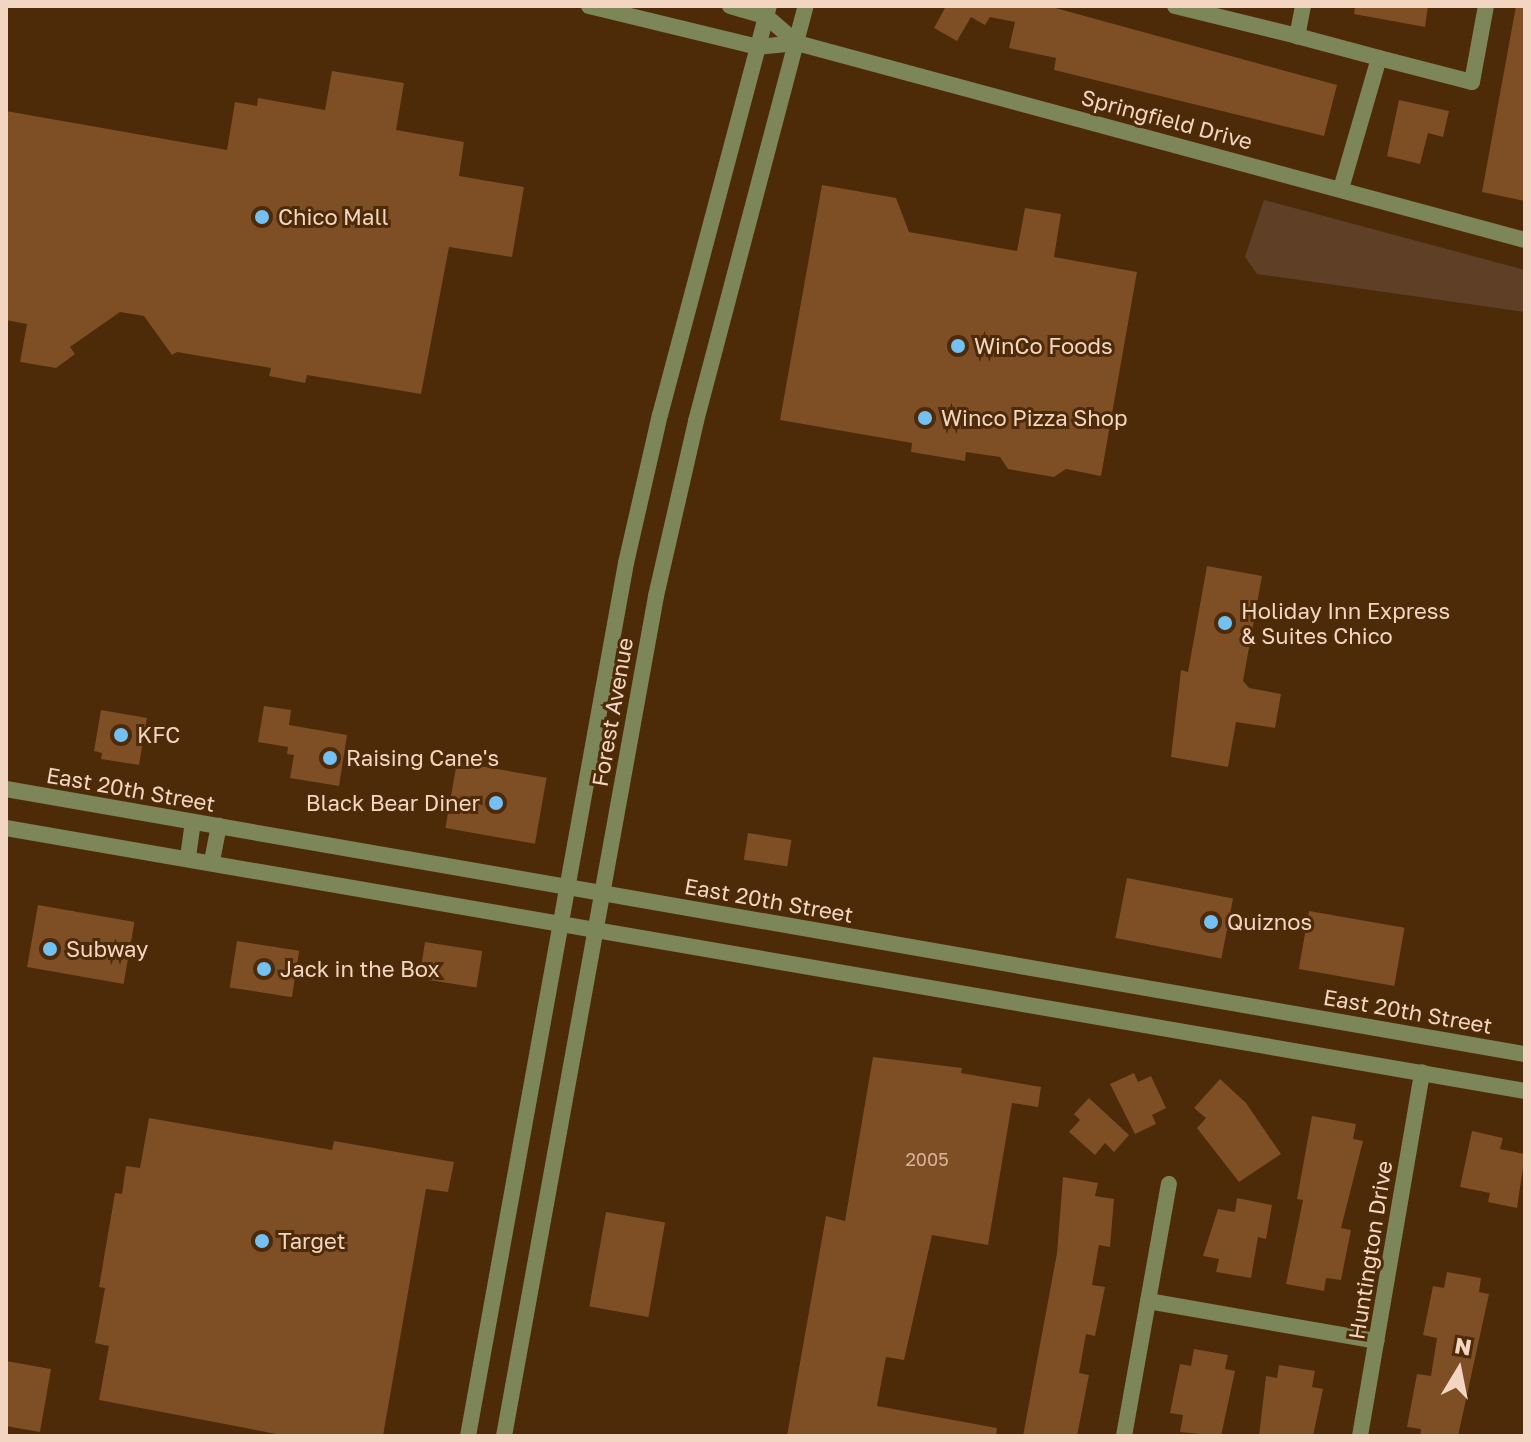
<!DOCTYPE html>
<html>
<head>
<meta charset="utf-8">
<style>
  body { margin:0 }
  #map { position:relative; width:1531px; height:1442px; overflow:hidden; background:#4d2a08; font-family:"Golos Text",sans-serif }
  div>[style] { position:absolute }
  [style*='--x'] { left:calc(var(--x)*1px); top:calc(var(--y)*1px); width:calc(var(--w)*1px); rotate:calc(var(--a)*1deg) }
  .green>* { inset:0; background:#5f4027 }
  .building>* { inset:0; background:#7e4e25; transform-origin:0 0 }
  .minor>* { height:16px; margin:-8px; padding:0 8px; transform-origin:8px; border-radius:8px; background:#7c8659 }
  .tertiary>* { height:16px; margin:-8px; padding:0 8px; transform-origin:8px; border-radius:8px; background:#7c8659 }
  .dots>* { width:22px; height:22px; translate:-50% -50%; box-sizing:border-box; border:4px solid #4d2a08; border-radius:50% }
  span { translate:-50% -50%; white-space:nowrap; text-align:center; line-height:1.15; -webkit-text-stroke:6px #4d2a08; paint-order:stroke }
  .number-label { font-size:18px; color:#d6b49a }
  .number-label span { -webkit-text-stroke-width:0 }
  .street-label { font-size:22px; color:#f3d6c1 }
  .poi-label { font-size:22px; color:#f3d6c1 }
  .left { translate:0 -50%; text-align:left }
  .right { translate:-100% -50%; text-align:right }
  .frame { position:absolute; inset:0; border:8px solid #f3d6c1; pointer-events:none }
  .north { position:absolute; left:1419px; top:1330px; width:80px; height:80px; -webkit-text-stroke:6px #4d2a08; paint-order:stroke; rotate:10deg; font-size:22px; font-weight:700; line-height:32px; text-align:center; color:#f3d6c1 }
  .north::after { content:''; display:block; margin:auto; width:28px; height:36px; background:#f3d6c1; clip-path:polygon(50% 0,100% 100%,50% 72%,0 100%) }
</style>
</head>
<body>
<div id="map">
  <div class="green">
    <div style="clip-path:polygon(1264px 200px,1525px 270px,1525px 312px,1257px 274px,1245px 257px)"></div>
  </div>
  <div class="building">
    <div style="clip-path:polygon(946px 6px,1048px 6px,1337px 85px,1324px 136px,1054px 70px,1056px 58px,1009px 48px,1015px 22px,990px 17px,985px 25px,971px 17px,957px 41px,934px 28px)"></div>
    <div style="clip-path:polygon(1355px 6px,1428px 6px,1425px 27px,1354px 14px)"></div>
    <div style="clip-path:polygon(1516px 6px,1525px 6px,1525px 201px,1482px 192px)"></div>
    <div style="clip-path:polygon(332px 71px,404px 83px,396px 130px,464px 142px,459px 176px,524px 187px,512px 257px,449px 247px,421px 394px,307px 375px,305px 383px,269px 376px,271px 368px,177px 352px,172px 355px,144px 316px,120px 312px,70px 347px,75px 354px,56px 368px,20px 362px,27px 324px,6px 320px,6px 111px,227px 150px,235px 102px,257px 106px,258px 98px,325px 110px)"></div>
    <div style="clip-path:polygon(1399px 100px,1449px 111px,1443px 137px,1428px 133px,1420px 164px,1387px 156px)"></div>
    <div style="clip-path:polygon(822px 185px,896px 198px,909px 232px,1017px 251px,1025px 208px,1061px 214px,1054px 257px,1137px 272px,1101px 476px,1066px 469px,1054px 477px,1008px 469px,1000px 457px,966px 452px,965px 461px,911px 452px,912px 443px,780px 420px)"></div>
    <div style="clip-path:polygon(1207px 566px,1262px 576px,1243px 681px,1249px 688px,1281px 694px,1275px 728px,1236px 722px,1228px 767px,1171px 757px,1181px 670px,1188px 672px)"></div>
    <div style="clip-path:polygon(264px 706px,291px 710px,289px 725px,347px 735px,339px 786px,290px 778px,294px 755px,287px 754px,288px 747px,258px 742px)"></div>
    <div style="clip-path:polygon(101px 710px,147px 718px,139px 765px,101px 759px,102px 753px,94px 751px)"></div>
    <div style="left:457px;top:762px;width:91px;height:67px;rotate:10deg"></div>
    <div style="left:748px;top:833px;width:44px;height:27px;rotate:9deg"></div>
    <div style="left:1127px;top:878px;width:108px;height:61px;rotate:11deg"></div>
    <div style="left:38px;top:905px;width:98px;height:63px;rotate:10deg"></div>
    <div style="left:1309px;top:911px;width:97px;height:59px;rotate:10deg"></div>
    <div style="left:237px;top:941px;width:63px;height:47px;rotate:9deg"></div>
    <div style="left:425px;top:942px;width:58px;height:37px;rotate:9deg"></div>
    <div style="clip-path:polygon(873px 1057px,962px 1068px,961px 1073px,1041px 1087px,1038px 1107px,1012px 1103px,988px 1245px,932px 1235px,904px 1360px,886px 1357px,877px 1406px,997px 1428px,996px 1436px,787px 1436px,826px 1216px,845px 1221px)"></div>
    <div style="clip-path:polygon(1134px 1073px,1138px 1082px,1151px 1076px,1166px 1108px,1152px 1115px,1156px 1124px,1135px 1134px,1110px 1084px)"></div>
    <div style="clip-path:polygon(1220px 1079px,1246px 1103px,1281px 1154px,1239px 1182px,1197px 1128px,1206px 1118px,1194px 1108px)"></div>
    <div style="clip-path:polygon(1089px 1098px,1129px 1135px,1114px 1152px,1105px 1143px,1095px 1155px,1069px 1132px,1080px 1120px,1074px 1114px)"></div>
    <div style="clip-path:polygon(1312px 1116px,1356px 1124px,1353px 1139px,1363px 1141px,1341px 1228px,1351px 1230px,1341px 1280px,1326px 1278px,1324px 1291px,1286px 1284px,1303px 1200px,1297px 1199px)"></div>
    <div style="clip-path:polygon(149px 1118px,332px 1150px,334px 1141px,454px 1162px,448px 1192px,426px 1189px,383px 1436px,287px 1436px,99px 1400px,109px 1346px,95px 1343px,105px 1288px,99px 1287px,115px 1193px,122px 1194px,126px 1166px,140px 1168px)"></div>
    <div style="clip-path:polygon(1472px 1131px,1503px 1138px,1500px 1149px,1525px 1154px,1517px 1208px,1488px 1202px,1490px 1193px,1460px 1187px)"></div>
    <div style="clip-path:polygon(1063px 1177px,1098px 1183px,1095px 1196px,1114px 1199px,1110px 1247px,1099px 1245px,1092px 1285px,1105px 1287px,1095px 1336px,1086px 1334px,1079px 1373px,1089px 1375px,1077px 1436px,1023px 1436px,1057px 1253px)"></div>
    <div style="clip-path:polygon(1237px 1198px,1272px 1205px,1266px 1239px,1258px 1237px,1251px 1278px,1216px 1272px,1219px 1259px,1203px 1256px,1218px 1209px,1235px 1212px)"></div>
    <div style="left:606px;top:1212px;width:60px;height:96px;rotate:10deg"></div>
    <div style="clip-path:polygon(1447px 1272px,1481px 1278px,1479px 1292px,1489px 1294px,1458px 1436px,1420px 1436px,1421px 1429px,1407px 1427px,1417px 1374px,1431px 1376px,1437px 1338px,1423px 1335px,1433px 1286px,1444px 1288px)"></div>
    <div style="clip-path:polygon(1194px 1349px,1228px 1355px,1225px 1369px,1235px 1371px,1221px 1436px,1180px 1432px,1183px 1415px,1170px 1413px,1180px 1364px,1191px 1366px)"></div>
    <div style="clip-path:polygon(6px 1361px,51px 1369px,40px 1432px,6px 1426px)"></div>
    <div style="clip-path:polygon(1279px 1365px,1315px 1371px,1312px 1387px,1323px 1389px,1313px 1436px,1259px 1436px,1266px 1376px,1277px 1378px)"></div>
  </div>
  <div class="minor">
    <div style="--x:589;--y:6;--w:174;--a:13.6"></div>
    <div style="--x:758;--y:47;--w:39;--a:-6"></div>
    <div style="--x:797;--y:43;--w:754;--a:15.14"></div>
    <div style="--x:730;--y:6;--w:37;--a:16"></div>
    <div style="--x:766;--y:16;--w:41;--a:41.1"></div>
    <div style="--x:1175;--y:6;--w:126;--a:13.8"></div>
    <div style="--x:1303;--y:6;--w:31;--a:101"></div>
    <div style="--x:1297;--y:36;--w:85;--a:15"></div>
    <div style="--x:1379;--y:58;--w:136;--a:106.2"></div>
    <div style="--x:1379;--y:58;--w:96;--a:14.5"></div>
    <div style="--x:1472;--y:82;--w:77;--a:-79.6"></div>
    <div style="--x:1148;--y:1301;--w:232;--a:9.9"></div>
    <div style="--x:1124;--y:1436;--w:256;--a:-79.9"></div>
    <div style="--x:1360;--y:1436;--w:369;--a:-80.3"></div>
  </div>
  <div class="tertiary">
    <div style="--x:6;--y:789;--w:1542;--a:9.9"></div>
    <div style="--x:6;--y:828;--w:1542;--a:9.82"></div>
    <div style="--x:188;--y:857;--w:35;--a:-82"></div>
    <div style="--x:212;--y:861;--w:36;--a:-79"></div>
    <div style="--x:468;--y:1436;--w:887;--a:-79.74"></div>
    <div style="--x:626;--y:563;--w:152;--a:-77.1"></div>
    <div style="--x:660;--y:415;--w:423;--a:-75.1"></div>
    <div style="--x:504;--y:1436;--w:854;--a:-79.74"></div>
    <div style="--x:656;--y:596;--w:180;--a:-77.1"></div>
    <div style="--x:696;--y:421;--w:429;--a:-75.2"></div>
  </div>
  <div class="dots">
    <div style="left:262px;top:217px;background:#72c1f5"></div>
    <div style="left:958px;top:346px;background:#72c1f5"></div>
    <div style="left:925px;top:418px;background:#72c1f5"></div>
    <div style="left:1225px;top:623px;background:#72c1f5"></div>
    <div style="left:121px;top:735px;background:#72c1f5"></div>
    <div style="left:330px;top:758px;background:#72c1f5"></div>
    <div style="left:496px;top:803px;background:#72c1f5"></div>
    <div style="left:1211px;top:922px;background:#72c1f5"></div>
    <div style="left:50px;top:949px;background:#72c1f5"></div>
    <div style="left:264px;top:969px;background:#72c1f5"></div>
    <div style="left:262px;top:1241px;background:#72c1f5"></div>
  </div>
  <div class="number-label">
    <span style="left:927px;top:1159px">2005</span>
  </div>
  <div class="street-label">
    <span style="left:1167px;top:119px;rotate:15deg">Springfield Drive</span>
    <span style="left:612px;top:712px;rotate:-80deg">Forest Avenue</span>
    <span style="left:131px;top:789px;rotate:10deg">East 20th Street</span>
    <span style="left:769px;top:900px;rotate:10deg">East 20th Street</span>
    <span style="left:1408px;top:1011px;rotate:10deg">East 20th Street</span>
    <span style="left:1370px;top:1250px;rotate:-81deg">Huntington Drive</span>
  </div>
  <div class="poi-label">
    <span class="left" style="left:278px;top:217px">Chico Mall</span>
    <span class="left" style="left:974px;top:346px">WinCo Foods</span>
    <span class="left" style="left:941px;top:418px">Winco Pizza Shop</span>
    <span class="left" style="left:1241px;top:623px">Holiday Inn Express<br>&amp; Suites Chico</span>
    <span class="left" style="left:137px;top:735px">KFC</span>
    <span class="left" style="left:346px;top:758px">Raising Cane's</span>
    <span class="right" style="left:480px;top:803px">Black Bear Diner</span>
    <span class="left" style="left:1227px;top:922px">Quiznos</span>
    <span class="left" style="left:66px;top:949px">Subway</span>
    <span class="left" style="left:280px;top:969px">Jack in the Box</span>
    <span class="left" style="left:278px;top:1241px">Target</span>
  </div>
  <div class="frame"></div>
  <div class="north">N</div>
</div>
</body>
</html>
